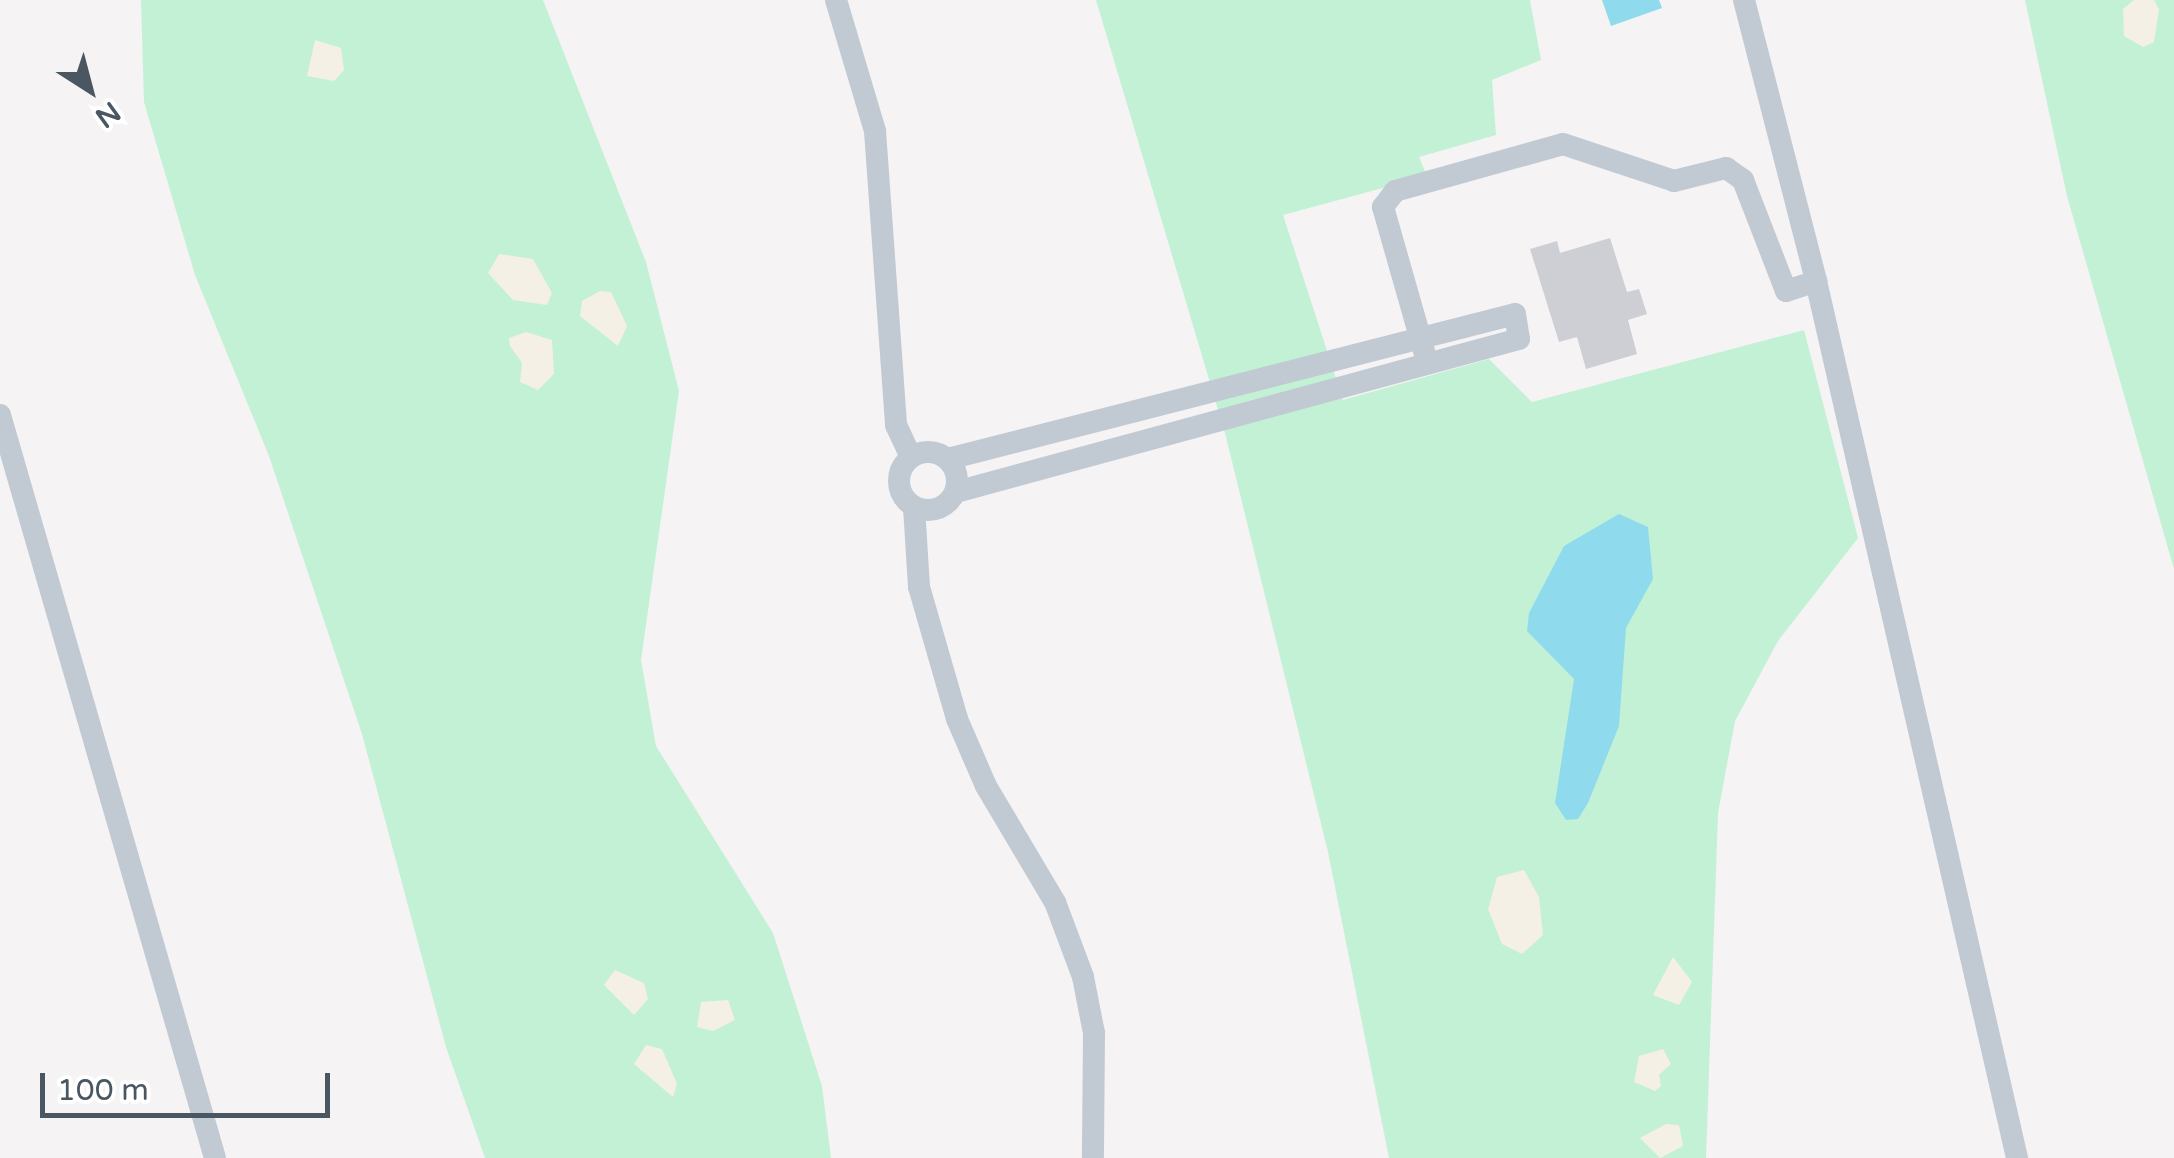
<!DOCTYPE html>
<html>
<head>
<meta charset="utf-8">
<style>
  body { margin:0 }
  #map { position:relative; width:2174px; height:1158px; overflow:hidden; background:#f5f3f3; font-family:"Varela Round",sans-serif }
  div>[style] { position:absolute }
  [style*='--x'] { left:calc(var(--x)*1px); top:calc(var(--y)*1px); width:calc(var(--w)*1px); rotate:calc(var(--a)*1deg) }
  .green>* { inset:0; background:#c3f1d5 }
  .sand>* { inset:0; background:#f5f0e5 }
  .water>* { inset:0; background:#90daee }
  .building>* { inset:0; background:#cdcfd5 }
  .minor>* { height:22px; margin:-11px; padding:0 11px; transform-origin:11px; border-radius:11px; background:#c1cad2 }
  .minor>.ring { margin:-11px; padding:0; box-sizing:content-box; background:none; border:22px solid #c1cad2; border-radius:50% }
  span { translate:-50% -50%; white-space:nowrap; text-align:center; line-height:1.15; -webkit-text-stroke:8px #fff; paint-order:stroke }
  .north { position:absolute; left:40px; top:40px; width:100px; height:100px; -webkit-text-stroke:8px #fff; paint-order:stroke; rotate:144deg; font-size:28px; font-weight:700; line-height:40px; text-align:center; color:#4a5661 }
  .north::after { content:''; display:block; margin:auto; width:35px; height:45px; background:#4a5661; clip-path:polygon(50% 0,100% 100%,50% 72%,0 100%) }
  .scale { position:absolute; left:40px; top:1073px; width:290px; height:45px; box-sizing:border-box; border:5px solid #4a5661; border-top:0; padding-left:12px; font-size:30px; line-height:35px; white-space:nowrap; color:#4a5661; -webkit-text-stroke:8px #fff; paint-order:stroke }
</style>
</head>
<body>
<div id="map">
  <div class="green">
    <div style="clip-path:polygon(141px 0,543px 0,646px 262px,679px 391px,641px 660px,656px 746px,773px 933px,822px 1086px,831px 1158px,485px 1158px,446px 1047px,362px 734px,269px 456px,195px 275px,144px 102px)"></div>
    <div style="clip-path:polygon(1096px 0,1530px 0,1541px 60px,1492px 80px,1496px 135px,1419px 157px,1427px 176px,1283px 215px,1343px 400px,1489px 359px,1532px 402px,1804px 330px,1858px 538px,1778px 641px,1735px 721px,1718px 813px,1706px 1158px,1389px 1158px,1328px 852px,1225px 433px)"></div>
    <div style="clip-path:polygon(2025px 0,2174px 0,2174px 569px,2067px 196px)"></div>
  </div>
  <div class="sand">
    <div style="clip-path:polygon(2134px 0,2154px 0,2159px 9px,2154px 42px,2143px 47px,2124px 36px,2123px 9px)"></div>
    <div style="clip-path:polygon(315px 40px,341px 48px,344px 70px,334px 81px,307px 76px)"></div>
    <div style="clip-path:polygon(499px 254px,533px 259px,552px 293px,547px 305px,513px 300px,488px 273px)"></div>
    <div style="clip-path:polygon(600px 291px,611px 292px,627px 326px,618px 346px,580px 316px,582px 301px)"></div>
    <div style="clip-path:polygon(526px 332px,552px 340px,554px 374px,538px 390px,520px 382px,522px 363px,510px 346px,509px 338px)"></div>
    <div style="clip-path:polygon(1524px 870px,1539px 897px,1543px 935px,1522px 954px,1502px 944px,1488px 909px,1497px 877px)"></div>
    <div style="clip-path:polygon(1673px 957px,1692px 982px,1679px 1005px,1653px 995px)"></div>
    <div style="clip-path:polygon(615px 970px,644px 983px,648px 999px,634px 1015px,604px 985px)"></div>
    <div style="clip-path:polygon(728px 1000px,735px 1020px,713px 1031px,697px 1027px,701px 1002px)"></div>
    <div style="clip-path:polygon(646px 1045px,662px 1049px,677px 1084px,673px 1097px,634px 1064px)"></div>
    <div style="clip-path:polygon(1663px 1049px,1671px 1064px,1659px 1075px,1661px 1086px,1655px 1091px,1634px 1082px,1639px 1056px)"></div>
    <div style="clip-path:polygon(1666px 1124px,1679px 1125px,1683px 1146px,1660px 1158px,1640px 1138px)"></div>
  </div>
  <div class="water">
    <div style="clip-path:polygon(1602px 0,1659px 0,1662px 8px,1611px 26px)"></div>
    <div style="clip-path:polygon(1619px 514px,1648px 527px,1653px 579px,1626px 628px,1619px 726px,1588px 803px,1578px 819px,1566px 820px,1555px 803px,1574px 679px,1527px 631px,1529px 613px,1564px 546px)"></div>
  </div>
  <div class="building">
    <div style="clip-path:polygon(1610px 238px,1627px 292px,1639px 289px,1647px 314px,1628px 320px,1637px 354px,1586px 369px,1577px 337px,1559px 342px,1530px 249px,1557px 241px,1560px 253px)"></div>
  </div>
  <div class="minor">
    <div style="--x:836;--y:0;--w:137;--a:73.4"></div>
    <div style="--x:875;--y:131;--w:295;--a:85.9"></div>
    <div style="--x:896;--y:425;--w:35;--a:65"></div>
    <div style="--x:1744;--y:0;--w:290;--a:75.6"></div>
    <div style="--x:1816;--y:281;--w:900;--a:77.09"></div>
    <div style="--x:1424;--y:351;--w:150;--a:-105.9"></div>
    <div style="--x:1383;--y:207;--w:20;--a:-53"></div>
    <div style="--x:1395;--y:191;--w:174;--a:-15.6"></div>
    <div style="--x:1563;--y:144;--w:117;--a:18.4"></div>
    <div style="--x:1674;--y:181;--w:54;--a:-14"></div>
    <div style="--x:1726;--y:168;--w:21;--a:35"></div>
    <div style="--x:1743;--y:180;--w:119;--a:68.8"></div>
    <div style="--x:1786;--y:291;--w:32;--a:-18"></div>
    <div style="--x:0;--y:415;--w:773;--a:73.86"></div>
    <div class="ring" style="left:899px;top:452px;width:36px;height:36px"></div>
    <div style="--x:948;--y:459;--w:585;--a:-14.34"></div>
    <div style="--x:1515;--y:314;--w:25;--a:81"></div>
    <div style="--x:1519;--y:339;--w:583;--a:164.8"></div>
    <div style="--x:914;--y:507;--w:80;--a:86.4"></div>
    <div style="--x:919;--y:587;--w:137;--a:73.9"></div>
    <div style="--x:957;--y:719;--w:73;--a:66.6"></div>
    <div style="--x:986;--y:786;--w:135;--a:59.3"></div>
    <div style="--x:1055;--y:902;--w:80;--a:69.5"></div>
    <div style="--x:1083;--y:977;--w:57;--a:78.9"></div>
    <div style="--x:1094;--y:1033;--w:125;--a:90.5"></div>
  </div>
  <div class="north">N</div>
  <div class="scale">100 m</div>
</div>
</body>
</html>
